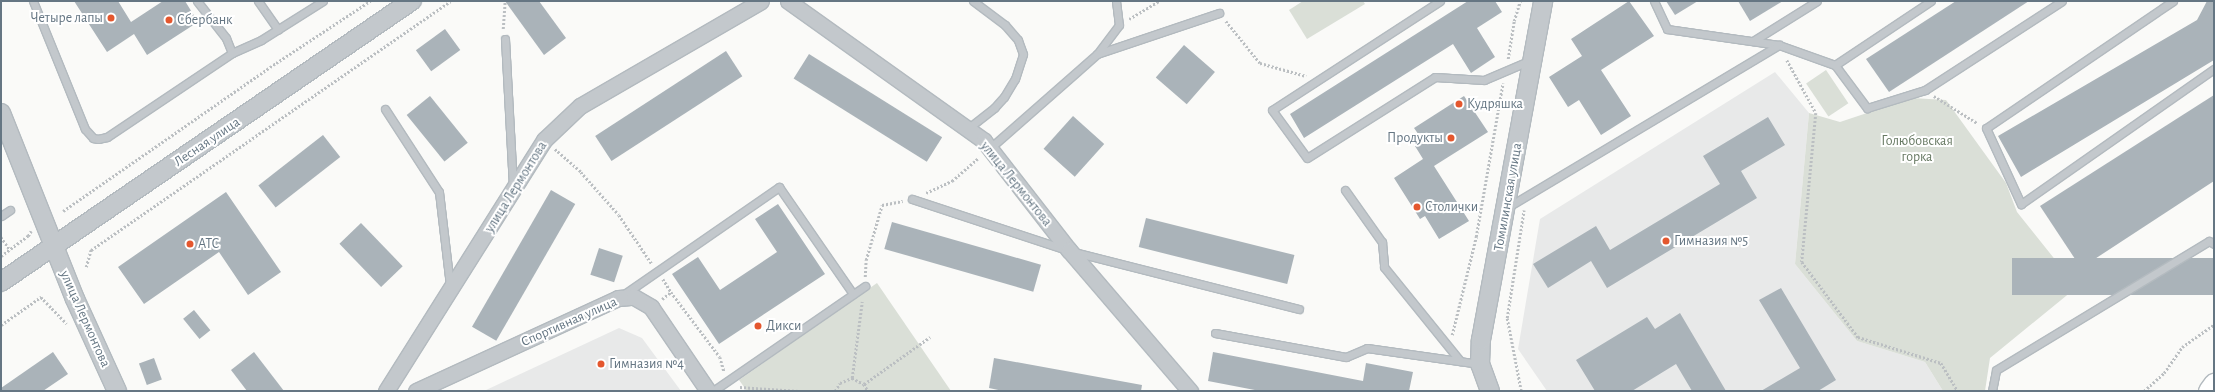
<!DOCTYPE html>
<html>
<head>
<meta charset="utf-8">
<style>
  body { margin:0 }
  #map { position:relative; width:2215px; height:392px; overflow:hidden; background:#fafaf8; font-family:"Alegreya Sans",sans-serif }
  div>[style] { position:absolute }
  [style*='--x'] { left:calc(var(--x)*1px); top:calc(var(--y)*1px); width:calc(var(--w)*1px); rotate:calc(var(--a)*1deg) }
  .built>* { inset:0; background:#e8e9e9 }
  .green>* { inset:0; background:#dadfd7; transform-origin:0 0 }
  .building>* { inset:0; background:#aab3b9; transform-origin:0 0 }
  .path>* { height:2.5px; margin-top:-1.25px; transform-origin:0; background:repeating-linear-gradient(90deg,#bbbfc2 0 2px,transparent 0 4px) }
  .roads { filter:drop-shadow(1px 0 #b3babf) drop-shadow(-1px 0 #b3babf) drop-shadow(0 1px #b3babf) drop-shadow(0 -1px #b3babf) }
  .service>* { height:7px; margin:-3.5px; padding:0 3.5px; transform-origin:3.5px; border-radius:3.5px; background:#c3c8cc }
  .minor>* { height:15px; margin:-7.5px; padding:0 7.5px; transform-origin:7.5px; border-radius:7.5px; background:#c3c8cc }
  .tertiary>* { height:18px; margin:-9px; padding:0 9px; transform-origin:9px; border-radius:9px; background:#c3c8cc }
  .secondary>* { height:21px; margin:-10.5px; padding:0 10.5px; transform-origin:10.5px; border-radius:10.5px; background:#fff }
  .dots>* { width:11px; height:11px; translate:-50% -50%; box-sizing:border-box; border:2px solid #fff; border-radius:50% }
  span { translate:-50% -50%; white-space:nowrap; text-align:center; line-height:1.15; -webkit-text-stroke:4px #fff; paint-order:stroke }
  .poi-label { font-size:14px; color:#657683 }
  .right { translate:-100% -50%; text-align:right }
  .left { translate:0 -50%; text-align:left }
  .park-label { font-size:14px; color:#687a64 }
  .street-label { font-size:14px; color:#657683 }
  .frame { position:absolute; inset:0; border:2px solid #657683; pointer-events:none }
</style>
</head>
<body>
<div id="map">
  <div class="built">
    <div style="clip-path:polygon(1775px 72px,1809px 113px,1795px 264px,1857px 341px,1925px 362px,1943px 391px,1547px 391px,1518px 349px,1540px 219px)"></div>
    <div style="clip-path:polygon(619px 328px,642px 338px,681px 391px,484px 391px)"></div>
  </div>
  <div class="green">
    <div style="clip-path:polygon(1303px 1px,1363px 1px,1365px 4px,1307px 39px,1289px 10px)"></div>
    <div style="left:1826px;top:70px;width:40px;height:24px;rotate:56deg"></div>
    <div style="clip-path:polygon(1912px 98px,1946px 100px,2006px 183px,2017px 212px,2077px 287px,1990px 358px,1985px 391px,1943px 391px,1925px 362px,1857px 341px,1795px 264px,1809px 113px,1840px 122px)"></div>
    <div style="clip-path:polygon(877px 283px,951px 391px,747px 391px,739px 380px)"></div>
  </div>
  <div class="building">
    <div style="clip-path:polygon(74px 1px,118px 1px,131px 22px,163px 1px,185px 1px,198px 22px,147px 55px,134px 34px,107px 52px)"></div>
    <div style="clip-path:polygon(505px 1px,539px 1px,566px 38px,544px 55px)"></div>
    <div style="clip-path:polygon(1468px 1px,1495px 1px,1502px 12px,1477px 28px,1495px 57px,1471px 73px,1453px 44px,1304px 138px,1290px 114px)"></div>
    <div style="clip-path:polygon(1629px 1px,1654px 36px,1601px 70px,1631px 116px,1601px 135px,1579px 100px,1568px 107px,1549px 77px,1582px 56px,1571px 39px)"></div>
    <div style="clip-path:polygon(1666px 1px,1698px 1px,1675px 15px)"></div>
    <div style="clip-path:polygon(1738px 1px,1783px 1px,1750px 21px)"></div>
    <div style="clip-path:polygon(1956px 1px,2029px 1px,1889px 92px,1866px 59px)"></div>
    <div style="clip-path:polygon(2207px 1px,2214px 1px,2214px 60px,2021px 177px,1998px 136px,2197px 20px)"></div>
    <div style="left:445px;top:29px;width:26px;height:36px;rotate:54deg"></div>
    <div style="left:1184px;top:45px;width:41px;height:43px;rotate:41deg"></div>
    <div style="left:726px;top:51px;width:30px;height:156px;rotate:57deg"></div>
    <div style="left:809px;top:54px;width:157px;height:29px;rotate:32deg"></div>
    <div style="clip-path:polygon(2214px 95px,2214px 181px,2081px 268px,2040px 206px)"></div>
    <div style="left:430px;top:96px;width:60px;height:30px;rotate:51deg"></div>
    <div style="clip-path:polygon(1464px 96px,1488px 132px,1434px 166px,1469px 221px,1439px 239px,1425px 216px,1420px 219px,1394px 178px,1423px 159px,1415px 146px,1423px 141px,1414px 128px)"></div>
    <div style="left:1073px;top:116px;width:42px;height:44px;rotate:42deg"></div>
    <div style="clip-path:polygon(1768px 117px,1785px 145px,1741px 171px,1757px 198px,1607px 288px,1591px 261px,1548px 288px,1533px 264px,1596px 226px,1610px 250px,1720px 184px,1703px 156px)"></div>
    <div style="left:323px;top:135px;width:28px;height:82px;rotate:52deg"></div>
    <div style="left:551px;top:190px;width:28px;height:158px;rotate:30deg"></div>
    <div style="clip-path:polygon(226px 192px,281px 272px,248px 295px,219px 252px,144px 304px,118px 267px)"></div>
    <div style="clip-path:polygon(778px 204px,825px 274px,719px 344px,672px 274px,698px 257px,720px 290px,777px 252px,755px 219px)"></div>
    <div style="left:1146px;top:218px;width:153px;height:30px;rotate:14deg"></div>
    <div style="left:892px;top:222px;width:155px;height:28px;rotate:16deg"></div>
    <div style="left:361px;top:223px;width:60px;height:30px;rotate:46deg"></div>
    <div style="left:599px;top:248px;width:25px;height:28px;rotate:18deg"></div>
    <div style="left:2214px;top:258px;width:37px;height:202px;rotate:90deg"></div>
    <div style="clip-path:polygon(1781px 288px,1836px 380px,1818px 391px,1761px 391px,1800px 368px,1759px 300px)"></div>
    <div style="left:194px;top:310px;width:26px;height:14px;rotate:51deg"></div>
    <div style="clip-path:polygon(1680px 313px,1726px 391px,1692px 391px,1676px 364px,1632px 391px,1595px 391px,1576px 360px,1647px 317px,1655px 329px)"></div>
    <div style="clip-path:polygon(53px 352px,68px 374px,43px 391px,1px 391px,1px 388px)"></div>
    <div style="clip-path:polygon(254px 352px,284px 391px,247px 391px,231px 370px)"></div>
    <div style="clip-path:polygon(1213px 352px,1363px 381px,1366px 363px,1413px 372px,1409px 391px,1260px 391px,1208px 381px)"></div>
    <div style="left:154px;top:358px;width:23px;height:16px;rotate:70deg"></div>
    <div style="clip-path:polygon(994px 358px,1142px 385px,1141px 391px,1003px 391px,989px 388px)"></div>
  </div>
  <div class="path">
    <div style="--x:1129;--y:19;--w:35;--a:-31"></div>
    <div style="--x:1226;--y:21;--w:54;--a:51"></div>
    <div style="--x:1260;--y:63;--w:48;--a:15.8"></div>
    <div style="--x:503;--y:29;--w:28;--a:-86"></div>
    <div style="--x:1508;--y:59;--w:38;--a:-81"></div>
    <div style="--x:1514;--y:21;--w:21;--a:-73"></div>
    <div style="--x:1787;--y:60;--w:60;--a:61.3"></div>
    <div style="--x:1816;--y:113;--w:150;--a:95.4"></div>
    <div style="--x:1802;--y:262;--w:94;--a:53.3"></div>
    <div style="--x:1858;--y:337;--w:87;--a:17.4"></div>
    <div style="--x:1941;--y:363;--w:33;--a:59"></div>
    <div style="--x:1934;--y:96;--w:51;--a:32.1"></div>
    <div style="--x:555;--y:149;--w:35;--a:41"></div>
    <div style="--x:581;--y:172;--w:57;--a:48.5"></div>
    <div style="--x:619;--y:215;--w:59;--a:56"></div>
    <div style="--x:926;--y:193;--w:29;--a:-25"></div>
    <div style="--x:952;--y:181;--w:35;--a:-41"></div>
    <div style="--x:63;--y:211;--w:259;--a:-34.8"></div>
    <div style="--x:276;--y:63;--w:113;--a:-33.4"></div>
    <div style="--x:1;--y:237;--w:16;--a:55"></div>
    <div style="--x:1;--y:256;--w:34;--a:-37"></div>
    <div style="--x:28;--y:236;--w:6;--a:-59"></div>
    <div style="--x:86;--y:267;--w:18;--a:-74"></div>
    <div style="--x:91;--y:250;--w:437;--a:-34.7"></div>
    <div style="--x:865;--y:277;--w:17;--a:-87"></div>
    <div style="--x:866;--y:260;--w:57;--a:-73.8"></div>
    <div style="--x:882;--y:205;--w:21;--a:-11"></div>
    <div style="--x:663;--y:279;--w:15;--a:58"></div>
    <div style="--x:662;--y:299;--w:11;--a:-38"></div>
    <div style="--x:671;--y:292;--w:81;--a:53"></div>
    <div style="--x:720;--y:357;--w:15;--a:74"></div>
    <div style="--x:1;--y:325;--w:49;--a:-35"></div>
    <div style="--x:41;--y:297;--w:37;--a:46"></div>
    <div style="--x:1452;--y:335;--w:101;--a:-76.2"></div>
    <div style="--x:1476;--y:237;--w:156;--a:-80.1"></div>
    <div style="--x:852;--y:378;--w:77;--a:-82.5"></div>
    <div style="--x:864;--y:384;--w:81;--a:-35.5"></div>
    <div style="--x:740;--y:387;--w:59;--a:3.9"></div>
    <div style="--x:835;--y:391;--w:9;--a:-58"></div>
    <div style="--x:840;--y:383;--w:13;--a:-23"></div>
    <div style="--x:852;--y:378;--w:13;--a:27"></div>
    <div style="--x:864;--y:384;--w:8;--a:60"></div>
    <div style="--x:1521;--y:391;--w:74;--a:-100.9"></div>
    <div style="--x:1507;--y:318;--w:109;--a:-81.1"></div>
    <div style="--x:2144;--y:391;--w:27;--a:-42"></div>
    <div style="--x:2164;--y:373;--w:32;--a:-55"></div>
    <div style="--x:2182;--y:347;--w:39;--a:-35"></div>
  </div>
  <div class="roads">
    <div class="service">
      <div style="--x:33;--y:1;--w:138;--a:67.9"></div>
      <div style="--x:85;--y:129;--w:12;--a:48"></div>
      <div style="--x:93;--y:138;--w:5;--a:11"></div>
      <div style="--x:98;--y:139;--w:9;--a:-13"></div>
      <div style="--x:107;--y:137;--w:151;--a:-33.9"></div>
      <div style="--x:232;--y:53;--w:16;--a:-112"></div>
      <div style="--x:226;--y:38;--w:47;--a:-128.1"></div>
      <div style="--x:258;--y:1;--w:35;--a:55"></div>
      <div style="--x:1116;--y:1;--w:24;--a:83"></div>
      <div style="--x:1119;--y:25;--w:36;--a:127"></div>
      <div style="--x:1097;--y:54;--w:129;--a:-18.6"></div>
      <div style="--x:1440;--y:1;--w:200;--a:147"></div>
      <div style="--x:1272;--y:110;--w:59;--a:53.9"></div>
      <div style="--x:1307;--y:158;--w:151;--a:-32.3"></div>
      <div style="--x:1435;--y:77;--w:49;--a:3.5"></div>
      <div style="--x:1484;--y:80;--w:51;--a:-23.1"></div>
      <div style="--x:1654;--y:1;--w:31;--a:65"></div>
      <div style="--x:1667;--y:29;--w:113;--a:8.1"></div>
      <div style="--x:1779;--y:45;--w:59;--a:19.7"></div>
      <div style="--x:1835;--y:65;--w:54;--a:53.3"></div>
      <div style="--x:1867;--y:108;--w:61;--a:-17.2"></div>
      <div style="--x:1925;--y:90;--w:163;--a:-33"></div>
      <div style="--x:2173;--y:1;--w:226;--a:145.8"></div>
      <div style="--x:1986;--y:128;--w:84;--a:65.3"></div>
      <div style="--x:2021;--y:204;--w:236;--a:-35"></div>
      <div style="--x:505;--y:39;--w:146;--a:86.9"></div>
      <div style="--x:1753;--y:41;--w:75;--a:-32"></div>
      <div style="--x:232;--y:53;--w:32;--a:-24"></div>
      <div style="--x:261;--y:40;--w:73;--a:-32.2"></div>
      <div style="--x:1835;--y:65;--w:115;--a:-33.7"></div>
      <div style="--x:385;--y:109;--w:99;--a:57"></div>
      <div style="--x:439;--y:192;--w:94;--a:83.3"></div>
      <div style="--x:966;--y:130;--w:36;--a:-38"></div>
      <div style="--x:994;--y:108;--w:15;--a:-48"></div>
      <div style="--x:1004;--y:97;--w:21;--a:-59"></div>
      <div style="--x:1015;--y:79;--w:26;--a:-72"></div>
      <div style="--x:1023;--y:54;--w:15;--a:-110"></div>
      <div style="--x:1018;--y:40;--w:20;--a:-131"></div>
      <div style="--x:1005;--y:25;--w:40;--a:-143"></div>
      <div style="--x:989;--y:149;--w:144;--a:-41.3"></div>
      <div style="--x:1345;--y:190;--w:64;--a:54.6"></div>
      <div style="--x:1382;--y:242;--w:25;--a:85"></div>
      <div style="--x:1384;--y:267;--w:121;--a:51"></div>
      <div style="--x:912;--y:199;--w:160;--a:18.2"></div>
      <div style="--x:1508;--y:207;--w:316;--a:-30.9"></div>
      <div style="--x:1;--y:216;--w:11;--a:-34"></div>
      <div style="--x:1074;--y:252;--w:232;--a:14.2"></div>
      <div style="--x:623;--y:295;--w:190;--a:-34.7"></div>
      <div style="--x:779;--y:187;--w:130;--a:55.3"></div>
      <div style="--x:1215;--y:333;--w:133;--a:10.4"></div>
      <div style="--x:1346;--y:357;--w:23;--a:-23"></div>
      <div style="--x:1367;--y:348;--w:114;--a:8.1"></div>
      <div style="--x:713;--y:391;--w:185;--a:-34.6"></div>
      <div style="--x:1992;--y:391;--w:21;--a:-79"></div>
      <div style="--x:1996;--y:370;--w:249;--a:-31.2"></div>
      <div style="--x:2209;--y:241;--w:6;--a:31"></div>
    </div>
    <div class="minor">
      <div style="--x:788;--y:1;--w:241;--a:35.5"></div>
      <div style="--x:984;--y:141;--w:138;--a:52.1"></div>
      <div style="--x:1069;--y:250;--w:186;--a:49.4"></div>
      <div style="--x:386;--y:391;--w:297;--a:-57.8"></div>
      <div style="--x:544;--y:140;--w:50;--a:-43.4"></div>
      <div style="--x:580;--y:106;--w:209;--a:-30.1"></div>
      <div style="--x:416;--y:391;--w:222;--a:-24.7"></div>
      <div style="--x:618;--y:298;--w:16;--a:-4"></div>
      <div style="--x:634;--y:297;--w:20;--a:30"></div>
      <div style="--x:651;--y:307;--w:102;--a:55.8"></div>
    </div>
    <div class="tertiary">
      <div style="--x:1;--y:113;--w:200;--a:68.3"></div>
      <div style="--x:75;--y:299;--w:101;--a:65.5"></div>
      <div style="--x:1;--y:282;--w:498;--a:-34.4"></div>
      <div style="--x:1490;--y:391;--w:29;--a:-110"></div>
      <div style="--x:1480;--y:364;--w:24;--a:-88"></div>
      <div style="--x:1481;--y:340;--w:345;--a:-79.6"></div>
    </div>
    <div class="secondary">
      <div style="--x:2209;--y:391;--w:9;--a:-54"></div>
    </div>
  </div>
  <div class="dots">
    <div style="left:111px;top:18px;background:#e4572e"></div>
    <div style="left:169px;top:20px;background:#e4572e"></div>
    <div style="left:1459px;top:104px;background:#e4572e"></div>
    <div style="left:1451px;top:138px;background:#e4572e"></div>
    <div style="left:1417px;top:207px;background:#e4572e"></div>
    <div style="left:1666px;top:241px;background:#e4572e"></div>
    <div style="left:190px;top:244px;background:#e4572e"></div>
    <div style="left:758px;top:326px;background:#e4572e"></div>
    <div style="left:601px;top:364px;background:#e4572e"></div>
  </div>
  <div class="poi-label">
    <span class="right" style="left:103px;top:18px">Четыре лапы</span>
    <span class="left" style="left:177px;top:20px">Сбербанк</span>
    <span class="left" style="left:1467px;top:104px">Кудряшка</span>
    <span class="right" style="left:1443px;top:138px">Продукты</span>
    <span class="left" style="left:1425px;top:207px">Столички</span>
    <span class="left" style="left:1674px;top:241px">Гимназия №5</span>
    <span class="left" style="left:198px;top:244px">АТС</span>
    <span class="left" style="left:766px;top:326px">Дикси</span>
    <span class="left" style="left:609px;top:364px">Гимназия №4</span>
  </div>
  <div class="park-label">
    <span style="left:1917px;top:149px">Голюбовская<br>горка</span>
  </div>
  <div class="street-label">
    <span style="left:207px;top:142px;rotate:-34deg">Лесная улица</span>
    <span style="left:1016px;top:184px;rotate:51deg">улица Лермонтова</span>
    <span style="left:516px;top:187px;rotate:-58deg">улица Лермонтова</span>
    <span style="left:1508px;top:197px;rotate:-80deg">Томилинская улица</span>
    <span style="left:85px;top:319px;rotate:66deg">улица Лермонтова</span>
    <span style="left:569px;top:322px;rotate:-24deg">Спортивная улица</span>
  </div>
  <div class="frame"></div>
</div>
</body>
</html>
